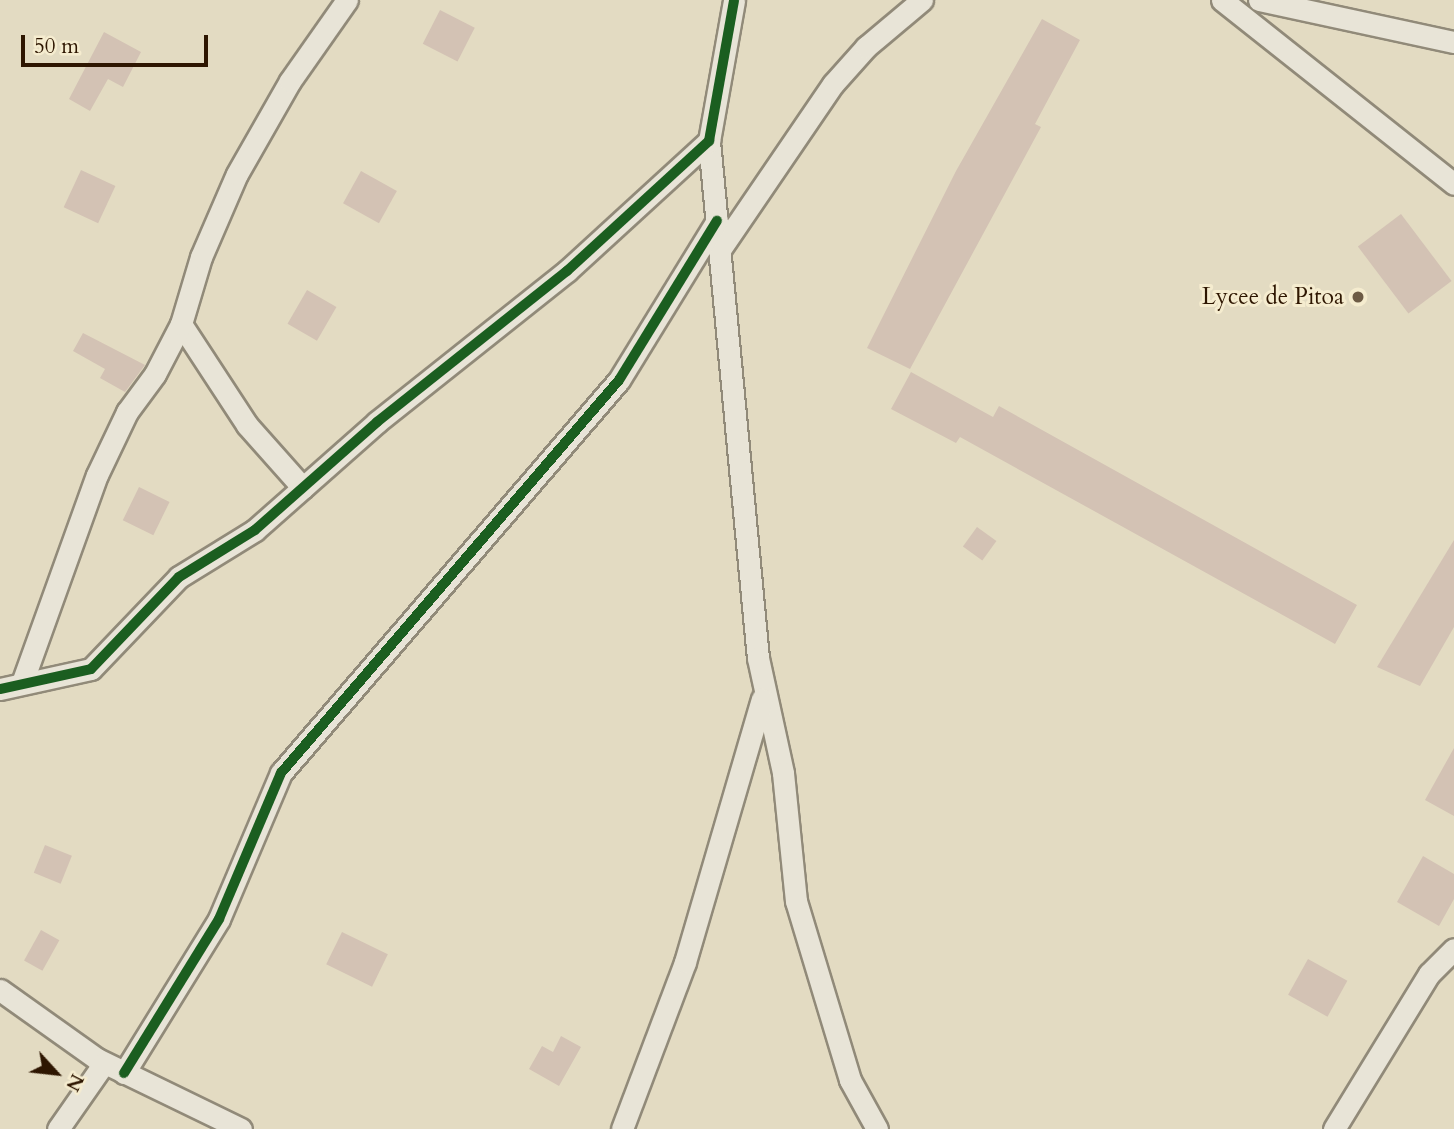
<!DOCTYPE html>
<html>
<head>
<meta charset="utf-8">
<style>
  body { margin:0 }
  #map { position:relative; width:1454px; height:1129px; overflow:hidden; background:#e3dbc2; font-family:Cardo,serif }
  div>[style] { position:absolute }
  [style*='--x'] { left:calc(var(--x)*1px); top:calc(var(--y)*1px); width:calc(var(--w)*1px); rotate:calc(var(--a)*1deg) }
  .building>* { inset:0; background:#d3c2b4; transform-origin:0 0 }
  .roads { filter:drop-shadow(2px 0 #918a79) drop-shadow(-2px 0 #918a79) drop-shadow(0 2px #918a79) drop-shadow(0 -2px #918a79) }
  .street>* { height:21px; margin:-10.5px; padding:0 10.5px; transform-origin:10.5px; border-radius:10.5px; background:#e8e4d7 }
  .cycleway>* { height:10px; margin:-5px; padding:0 5px; transform-origin:5px; border-radius:5px; background:#1b5e20 }
  .dots>* { width:19px; height:19px; translate:-50% -50%; box-sizing:border-box; border:4px solid #f5eccf; border-radius:50% }
  span { translate:-50% -50%; white-space:nowrap; text-align:center; line-height:1.15; -webkit-text-stroke:6px #f5eccf; paint-order:stroke }
  .poi-label { font-size:23px; color:#2e1601 }
  .right { translate:-100% -50%; text-align:right }
  .north { position:absolute; left:21px; top:1038px; width:70px; height:70px; -webkit-text-stroke:5px #f5eccf; paint-order:stroke; rotate:117deg; font-size:19px; font-weight:700; line-height:28px; text-align:center; color:#2e1601 }
  .north::after { content:''; display:block; margin:auto; width:24px; height:32px; background:#2e1601; clip-path:polygon(50% 0,100% 100%,50% 72%,0 100%) }
  .scale { position:absolute; left:21px; top:35px; width:187px; height:32px; box-sizing:border-box; border:4px solid #2e1601; border-top:0; padding-left:9px; font-size:21px; line-height:24px; white-space:nowrap; color:#2e1601; -webkit-text-stroke:5px #f5eccf; paint-order:stroke }
</style>
</head>
<body>
<div id="map">
  <div class="building">
    <div style="left:440px;top:10px;width:39px;height:38px;rotate:27deg"></div>
    <div style="clip-path:polygon(1042px 19px,1080px 40px,1035px 124px,1041px 127px,910px 369px,867px 348px,956px 171px)"></div>
    <div style="clip-path:polygon(104px 32px,141px 52px,123px 87px,108px 79px,90px 111px,69px 99px)"></div>
    <div style="left:81px;top:170px;width:38px;height:41px;rotate:25deg"></div>
    <div style="left:361px;top:171px;width:41px;height:37px;rotate:29deg"></div>
    <div style="left:1401px;top:214px;width:84px;height:54px;rotate:53deg"></div>
    <div style="left:307px;top:290px;width:34px;height:39px;rotate:30deg"></div>
    <div style="clip-path:polygon(83px 333px,145px 365px,125px 392px,100px 378px,105px 369px,73px 351px)"></div>
    <div style="clip-path:polygon(911px 372px,993px 417px,999px 406px,1357px 605px,1335px 644px,960px 437px,956px 443px,891px 409px)"></div>
    <div style="left:139px;top:487px;width:34px;height:37px;rotate:26deg"></div>
    <div style="left:977px;top:527px;width:24px;height:24px;rotate:36deg"></div>
    <div style="clip-path:polygon(1454px 540px,1454px 627px,1420px 686px,1377px 667px)"></div>
    <div style="clip-path:polygon(1454px 748px,1454px 816px,1425px 800px)"></div>
    <div style="left:45px;top:845px;width:29px;height:30px;rotate:22deg"></div>
    <div style="clip-path:polygon(1423px 856px,1454px 874px,1454px 899px,1439px 926px,1397px 902px)"></div>
    <div style="left:41px;top:930px;width:21px;height:35px;rotate:29deg"></div>
    <div style="left:342px;top:932px;width:51px;height:36px;rotate:26deg"></div>
    <div style="left:1308px;top:959px;width:45px;height:41px;rotate:29deg"></div>
    <div style="clip-path:polygon(561px 1036px,581px 1047px,559px 1086px,529px 1069px,542px 1046px,553px 1052px)"></div>
  </div>
  <div class="roads">
    <div class="street">
      <div style="--x:1222;--y:0;--w:296;--a:38.4"></div>
      <div style="--x:1259;--y:0;--w:199;--a:12.2"></div>
      <div style="--x:709;--y:141;--w:519;--a:84.59"></div>
      <div style="--x:758;--y:658;--w:118;--a:77.7"></div>
      <div style="--x:783;--y:773;--w:129;--a:84.2"></div>
      <div style="--x:796;--y:901;--w:187;--a:73.2"></div>
      <div style="--x:850;--y:1080;--w:56;--a:61.1"></div>
      <div style="--x:719;--y:251;--w:202;--a:-55.7"></div>
      <div style="--x:833;--y:84;--w:50;--a:-48.3"></div>
      <div style="--x:866;--y:47;--w:73;--a:-40"></div>
      <div style="--x:181;--y:324;--w:121;--a:56.8"></div>
      <div style="--x:247;--y:425;--w:84;--a:48.4"></div>
      <div style="--x:22;--y:683;--w:221;--a:-70.2"></div>
      <div style="--x:97;--y:475;--w:70;--a:-64.5"></div>
      <div style="--x:127;--y:412;--w:47;--a:-53.6"></div>
      <div style="--x:155;--y:374;--w:56;--a:-62.5"></div>
      <div style="--x:181;--y:324;--w:70;--a:-73.4"></div>
      <div style="--x:201;--y:257;--w:90;--a:-66.6"></div>
      <div style="--x:237;--y:174;--w:107;--a:-60.3"></div>
      <div style="--x:290;--y:81;--w:99;--a:-54.9"></div>
      <div style="--x:0;--y:689;--w:93;--a:-12.4"></div>
      <div style="--x:91;--y:669;--w:127;--a:-46.3"></div>
      <div style="--x:179;--y:577;--w:89;--a:-31.7"></div>
      <div style="--x:255;--y:530;--w:163;--a:-41.5"></div>
      <div style="--x:377;--y:422;--w:243;--a:-38.5"></div>
      <div style="--x:567;--y:271;--w:193;--a:-42.5"></div>
      <div style="--x:709;--y:141;--w:143;--a:-79.9"></div>
      <div style="--x:0;--y:990;--w:119;--a:35.4"></div>
      <div style="--x:97;--y:1059;--w:160;--a:25.9"></div>
      <div style="--x:124;--y:1073;--w:181;--a:-58.3"></div>
      <div style="--x:219;--y:919;--w:159;--a:-67"></div>
      <div style="--x:281;--y:773;--w:518;--a:-49.3"></div>
      <div style="--x:619;--y:380;--w:187;--a:-58.4"></div>
      <div style="--x:58;--y:1129;--w:80;--a:-55.1"></div>
      <div style="--x:622;--y:1129;--w:178;--a:-69.3"></div>
      <div style="--x:685;--y:962;--w:274;--a:-73.7"></div>
      <div style="--x:1334;--y:1129;--w:182;--a:-58.5"></div>
      <div style="--x:1429;--y:974;--w:35;--a:-45"></div>
    </div>
  </div>
  <div class="cycleway">
    <div style="--x:0;--y:689;--w:93;--a:-12.4"></div>
    <div style="--x:91;--y:669;--w:127;--a:-46.3"></div>
    <div style="--x:179;--y:577;--w:89;--a:-31.7"></div>
    <div style="--x:255;--y:530;--w:163;--a:-41.5"></div>
    <div style="--x:377;--y:422;--w:243;--a:-38.5"></div>
    <div style="--x:567;--y:271;--w:193;--a:-42.5"></div>
    <div style="--x:709;--y:141;--w:143;--a:-79.9"></div>
    <div style="--x:124;--y:1073;--w:181;--a:-58.3"></div>
    <div style="--x:219;--y:919;--w:159;--a:-67"></div>
    <div style="--x:281;--y:773;--w:518;--a:-49.3"></div>
    <div style="--x:619;--y:380;--w:187;--a:-58.4"></div>
  </div>
  <div class="dots">
    <div style="left:1358px;top:297px;background:#6d5b45"></div>
  </div>
  <div class="poi-label">
    <span class="right" style="left:1344px;top:297px">Lycee de Pitoa</span>
  </div>
  <div class="north">N</div>
  <div class="scale">50 m</div>
</div>
</body>
</html>
